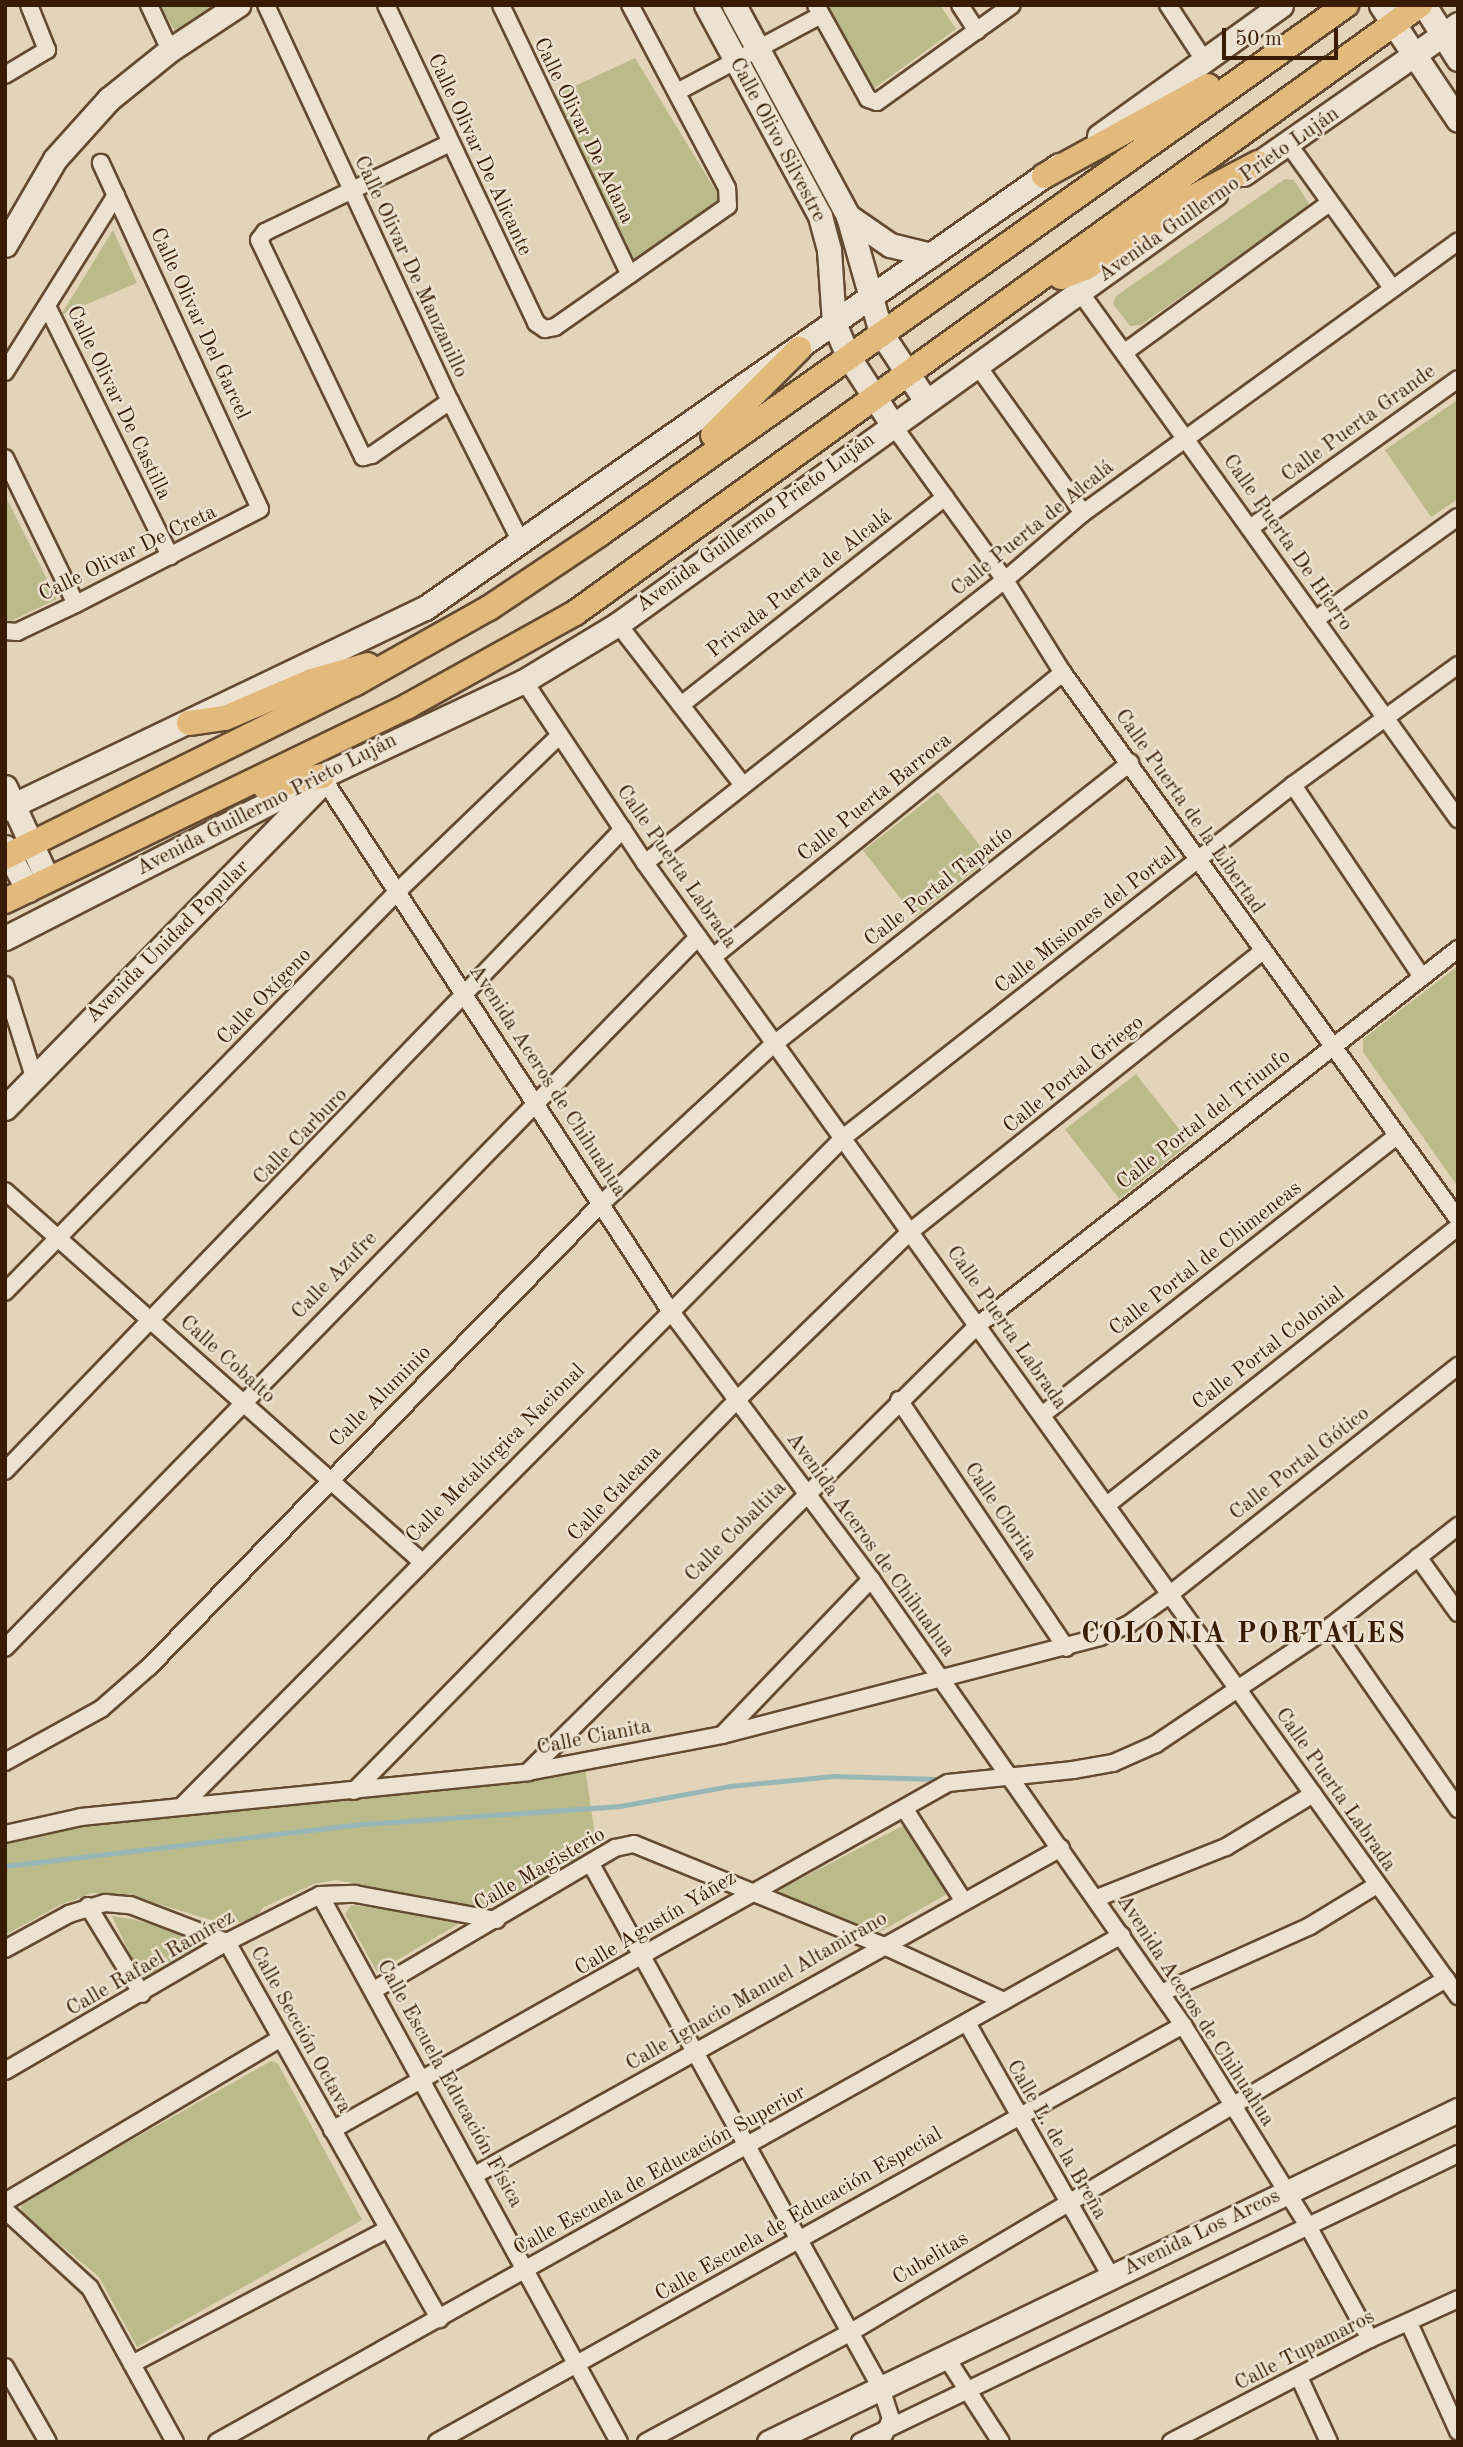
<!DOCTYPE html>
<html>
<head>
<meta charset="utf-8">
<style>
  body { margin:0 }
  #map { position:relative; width:1463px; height:2447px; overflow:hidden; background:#e3d3b8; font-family:"Old Standard TT",serif }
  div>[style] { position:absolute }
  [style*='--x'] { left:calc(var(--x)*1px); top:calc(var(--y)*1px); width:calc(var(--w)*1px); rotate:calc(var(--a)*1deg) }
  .green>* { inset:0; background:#bbba8a; transform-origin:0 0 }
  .stream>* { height:4.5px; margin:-2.25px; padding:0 2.25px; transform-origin:2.25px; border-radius:2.25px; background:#96b7b5 }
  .roads { filter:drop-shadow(2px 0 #634a30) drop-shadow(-2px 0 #634a30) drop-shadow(0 2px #634a30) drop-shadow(0 -2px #634a30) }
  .street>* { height:16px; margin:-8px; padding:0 8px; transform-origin:8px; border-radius:8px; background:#ede2d1 }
  .secondary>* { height:23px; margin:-11.5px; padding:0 11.5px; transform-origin:11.5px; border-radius:11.5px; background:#ede2d1 }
  .primary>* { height:24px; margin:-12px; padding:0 12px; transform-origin:12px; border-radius:12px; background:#e2ba7c }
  span { translate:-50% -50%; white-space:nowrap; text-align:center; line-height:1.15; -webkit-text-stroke:5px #ede2d1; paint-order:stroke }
  .street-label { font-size:21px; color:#381c03 }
  .district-label { font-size:28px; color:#381c03; font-weight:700; letter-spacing:2px }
  .frame { position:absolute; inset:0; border:7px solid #381c03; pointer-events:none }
  .scale { position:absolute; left:1222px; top:28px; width:116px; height:32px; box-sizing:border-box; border:4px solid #381c03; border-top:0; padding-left:9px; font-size:21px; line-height:24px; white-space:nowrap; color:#381c03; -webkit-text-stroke:5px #ede2d1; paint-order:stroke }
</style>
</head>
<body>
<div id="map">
  <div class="green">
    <div style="clip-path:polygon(159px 5px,219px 5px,186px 29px,175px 31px)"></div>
    <div style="clip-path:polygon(820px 5px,940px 5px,956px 29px,869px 92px)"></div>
    <div style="clip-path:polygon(635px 58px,723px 203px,627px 268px,545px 100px)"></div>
    <div style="clip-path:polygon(1285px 179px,1294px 180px,1309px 204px,1301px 212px,1141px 325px,1130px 326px,1113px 304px,1116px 296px)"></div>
    <div style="clip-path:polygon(113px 230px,137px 283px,61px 315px)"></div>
    <div style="clip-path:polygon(1456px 401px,1458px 499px,1431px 517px,1385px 450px)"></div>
    <div style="clip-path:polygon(5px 495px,57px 599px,5px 624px)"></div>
    <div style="left:938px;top:792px;width:84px;height:95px;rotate:52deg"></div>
    <div style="clip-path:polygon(1458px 966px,1458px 1187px,1363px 1052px,1363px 1039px)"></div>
    <div style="left:1136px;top:1074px;width:88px;height:90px;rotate:52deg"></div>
    <div style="clip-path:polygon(585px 1768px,597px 1848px,507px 1898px,480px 1907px,336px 1880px,314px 1884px,264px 1907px,254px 1919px,228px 1925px,128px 1895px,93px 1893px,60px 1905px,5px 1935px,5px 1839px,56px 1823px)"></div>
    <div style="clip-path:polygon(908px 1823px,949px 1893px,874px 1935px,780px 1896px,779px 1890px)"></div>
    <div style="clip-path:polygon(351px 1905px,465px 1920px,377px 1972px,345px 1914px)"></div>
    <div style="clip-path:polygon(112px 1916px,136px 1920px,209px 1942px,147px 1979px,140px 1975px)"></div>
    <div style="clip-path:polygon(271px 2061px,278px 2064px,362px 2220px,137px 2347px,99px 2277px,21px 2212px,22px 2202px)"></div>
  </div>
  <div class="stream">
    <div style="--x:5;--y:1866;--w:361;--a:-6.7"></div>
    <div style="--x:364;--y:1824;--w:257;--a:-4"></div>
    <div style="--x:620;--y:1806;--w:112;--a:-10.3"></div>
    <div style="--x:730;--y:1786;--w:104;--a:-5.5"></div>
    <div style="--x:834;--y:1776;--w:103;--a:1.7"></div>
  </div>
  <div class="roads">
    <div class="street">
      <div style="--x:149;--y:5;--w:50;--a:65"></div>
      <div style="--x:266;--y:5;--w:437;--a:65.1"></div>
      <div style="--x:450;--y:401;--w:160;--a:63.3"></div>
      <div style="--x:386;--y:5;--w:352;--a:64.7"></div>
      <div style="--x:536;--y:323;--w:11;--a:34"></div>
      <div style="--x:545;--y:329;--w:10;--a:-11"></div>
      <div style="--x:555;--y:327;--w:211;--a:-35"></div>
      <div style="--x:728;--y:206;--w:18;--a:-93"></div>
      <div style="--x:727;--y:188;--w:207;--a:-117.9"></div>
      <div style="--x:501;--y:5;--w:299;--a:64.5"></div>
      <div style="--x:816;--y:5;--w:107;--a:61"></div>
      <div style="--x:868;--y:99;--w:9;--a:18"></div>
      <div style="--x:877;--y:102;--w:166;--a:-35.7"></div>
      <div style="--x:960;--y:5;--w:31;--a:57"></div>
      <div style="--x:1168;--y:5;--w:66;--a:56.8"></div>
      <div style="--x:5;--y:75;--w:49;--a:-30.8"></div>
      <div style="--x:47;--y:50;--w:48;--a:-111.8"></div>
      <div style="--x:677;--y:92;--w:163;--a:-28.1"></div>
      <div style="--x:448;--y:144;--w:203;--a:154.3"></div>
      <div style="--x:265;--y:232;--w:10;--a:127"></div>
      <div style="--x:259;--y:240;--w:241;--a:64.4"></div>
      <div style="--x:363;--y:457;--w:9;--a:-13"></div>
      <div style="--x:372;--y:455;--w:95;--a:-34.7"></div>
      <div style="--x:1289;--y:145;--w:176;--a:54.2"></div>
      <div style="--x:1080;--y:292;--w:649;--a:54.35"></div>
      <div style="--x:47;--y:306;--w:279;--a:63.8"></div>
      <div style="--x:1125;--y:352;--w:253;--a:-36.1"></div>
      <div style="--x:977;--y:365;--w:182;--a:54.4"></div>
      <div style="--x:5;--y:372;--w:209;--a:-57.9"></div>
      <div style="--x:892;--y:424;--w:193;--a:54.1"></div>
      <div style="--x:1005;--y:580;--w:110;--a:58.1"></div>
      <div style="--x:1063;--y:673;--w:674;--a:54.12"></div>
      <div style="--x:5;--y:458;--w:162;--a:64.1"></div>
      <div style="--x:1250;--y:528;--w:256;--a:-35.6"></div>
      <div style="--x:1315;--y:620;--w:176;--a:-35.8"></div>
      <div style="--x:618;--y:624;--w:202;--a:52.2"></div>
      <div style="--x:5;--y:631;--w:12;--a:5"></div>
      <div style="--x:17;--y:632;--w:65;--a:-25.4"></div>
      <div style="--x:76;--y:604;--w:207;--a:-27.3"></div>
      <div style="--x:260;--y:509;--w:381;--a:-114.7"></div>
      <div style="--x:524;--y:681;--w:219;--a:56.4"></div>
      <div style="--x:645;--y:863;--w:1395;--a:54.34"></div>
      <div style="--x:681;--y:705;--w:336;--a:-38.2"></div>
      <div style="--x:326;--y:783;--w:628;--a:56.89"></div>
      <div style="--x:669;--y:1309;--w:337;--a:53.2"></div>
      <div style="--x:871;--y:1579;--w:544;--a:55.03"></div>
      <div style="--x:1183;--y:2025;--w:237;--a:58.1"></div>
      <div style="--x:1308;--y:2226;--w:129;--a:61.2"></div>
      <div style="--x:1293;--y:785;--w:231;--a:56.1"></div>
      <div style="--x:645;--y:863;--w:458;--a:-38.2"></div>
      <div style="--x:1005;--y:580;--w:103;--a:-40.7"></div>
      <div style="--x:1083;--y:513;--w:463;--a:-35.9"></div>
      <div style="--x:713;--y:957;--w:451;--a:-39.1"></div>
      <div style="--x:5;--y:985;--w:96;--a:72.5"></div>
      <div style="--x:5;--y:1191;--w:557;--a:41.65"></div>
      <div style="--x:5;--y:1292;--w:561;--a:-45.58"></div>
      <div style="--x:398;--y:891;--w:223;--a:-43.9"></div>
      <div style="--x:899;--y:1400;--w:299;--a:56"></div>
      <div style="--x:1042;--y:1415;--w:451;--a:-38.2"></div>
      <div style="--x:5;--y:1471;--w:891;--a:-46.09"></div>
      <div style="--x:1107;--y:1505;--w:448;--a:-38.4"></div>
      <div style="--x:1418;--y:1557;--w:69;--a:54.5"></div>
      <div style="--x:1331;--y:1626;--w:223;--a:55.2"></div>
      <div style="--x:5;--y:1648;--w:993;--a:-45.73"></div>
      <div style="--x:724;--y:1733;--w:213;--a:-46.3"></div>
      <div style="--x:5;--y:1762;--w:110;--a:-28.9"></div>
      <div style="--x:101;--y:1709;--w:64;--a:-41.2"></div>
      <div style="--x:149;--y:1667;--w:647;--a:-45.69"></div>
      <div style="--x:601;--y:1204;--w:236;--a:-42.8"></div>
      <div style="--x:774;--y:1044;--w:454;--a:-38.3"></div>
      <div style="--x:528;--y:1772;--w:634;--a:-44.81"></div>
      <div style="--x:978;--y:1325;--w:610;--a:-38.07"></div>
      <div style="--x:354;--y:1791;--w:549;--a:-45.59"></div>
      <div style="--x:738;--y:1399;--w:241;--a:-44.2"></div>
      <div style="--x:911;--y:1231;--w:448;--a:-38.5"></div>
      <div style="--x:183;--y:1805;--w:940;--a:-45.3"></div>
      <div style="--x:844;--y:1137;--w:571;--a:-38.1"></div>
      <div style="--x:1293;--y:785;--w:204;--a:-36"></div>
      <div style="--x:906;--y:1811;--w:106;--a:57.4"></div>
      <div style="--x:5;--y:1834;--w:78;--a:-12.6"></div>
      <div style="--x:81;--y:1817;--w:449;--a:-5.7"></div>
      <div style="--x:528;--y:1772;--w:197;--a:-10.8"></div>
      <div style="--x:722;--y:1735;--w:390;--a:-14.5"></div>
      <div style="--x:1100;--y:1637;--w:32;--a:-24"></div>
      <div style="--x:1129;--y:1624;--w:49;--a:-35.9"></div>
      <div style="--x:1169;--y:1595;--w:369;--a:-38.4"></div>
      <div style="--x:591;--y:1864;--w:599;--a:61.04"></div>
      <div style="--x:881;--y:2388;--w:32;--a:72"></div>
      <div style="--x:891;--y:2418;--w:18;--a:112"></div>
      <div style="--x:320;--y:1895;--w:623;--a:61.34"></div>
      <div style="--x:1097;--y:1898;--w:139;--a:-21.6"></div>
      <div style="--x:1226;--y:1847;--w:102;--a:-31.3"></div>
      <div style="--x:88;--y:1906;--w:103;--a:58.5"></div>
      <div style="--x:5;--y:1949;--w:73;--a:-28.7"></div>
      <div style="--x:69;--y:1914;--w:38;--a:-17"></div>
      <div style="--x:105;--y:1903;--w:25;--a:5"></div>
      <div style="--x:130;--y:1905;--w:104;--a:20.9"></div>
      <div style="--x:227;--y:1942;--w:433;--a:60.6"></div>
      <div style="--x:374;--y:1990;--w:280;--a:-30.5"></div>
      <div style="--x:615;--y:1848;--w:19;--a:-12"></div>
      <div style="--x:634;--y:1844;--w:268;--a:22.2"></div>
      <div style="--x:882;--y:1945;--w:134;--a:24.7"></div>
      <div style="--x:1161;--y:1993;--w:163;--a:-24.2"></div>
      <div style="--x:1310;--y:1926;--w:79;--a:-31.5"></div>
      <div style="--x:967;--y:2023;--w:292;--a:60.4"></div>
      <div style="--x:5;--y:2071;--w:257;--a:-30.2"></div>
      <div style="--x:227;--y:1942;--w:104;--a:-26.8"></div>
      <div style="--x:320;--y:1895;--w:35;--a:-2"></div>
      <div style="--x:355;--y:1894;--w:144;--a:10.4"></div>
      <div style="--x:332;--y:2130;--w:707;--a:-29.39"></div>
      <div style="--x:948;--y:1783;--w:126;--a:-5.9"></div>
      <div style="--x:1073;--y:1770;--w:41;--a:-9.9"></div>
      <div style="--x:1113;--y:1763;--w:47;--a:-23.8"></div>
      <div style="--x:1156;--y:1744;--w:211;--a:-34"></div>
      <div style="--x:1331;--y:1626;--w:162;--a:-38.2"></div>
      <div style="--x:475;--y:2175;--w:671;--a:-29.16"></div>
      <div style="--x:5;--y:2202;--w:319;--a:-30.7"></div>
      <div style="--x:5;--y:2210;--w:115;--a:42.5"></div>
      <div style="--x:90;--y:2288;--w:176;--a:61.1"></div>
      <div style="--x:1409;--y:2323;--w:119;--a:65.6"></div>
      <div style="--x:946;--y:2357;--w:101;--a:57.1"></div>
      <div style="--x:132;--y:2364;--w:289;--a:-27.8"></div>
      <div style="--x:5;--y:2367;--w:86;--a:60.2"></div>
      <div style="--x:1299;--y:2377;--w:72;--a:65.2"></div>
      <div style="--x:217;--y:2442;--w:1037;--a:-29.26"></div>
      <div style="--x:437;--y:2442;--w:855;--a:-29.2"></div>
      <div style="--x:646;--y:2442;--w:233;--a:-28.2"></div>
      <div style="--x:851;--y:2332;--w:692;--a:-30.68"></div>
      <div style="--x:860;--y:2442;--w:664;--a:-25.72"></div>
      <div style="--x:1171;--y:2442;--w:224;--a:-27.4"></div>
      <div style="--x:1370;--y:2339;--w:97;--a:-24.4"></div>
    </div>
    <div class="secondary">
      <div style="--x:706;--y:5;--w:240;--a:61.6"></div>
      <div style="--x:820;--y:216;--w:35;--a:75"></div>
      <div style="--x:829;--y:250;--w:73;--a:86.1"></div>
      <div style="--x:834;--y:323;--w:36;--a:67"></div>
      <div style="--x:848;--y:356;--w:81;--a:57.1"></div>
      <div style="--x:734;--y:5;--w:240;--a:61.6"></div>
      <div style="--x:848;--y:216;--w:122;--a:74.2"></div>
      <div style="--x:881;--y:333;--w:82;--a:56.5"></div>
      <div style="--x:1381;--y:5;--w:138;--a:56.2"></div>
      <div style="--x:1424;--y:5;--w:64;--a:57.8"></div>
      <div style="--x:1099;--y:136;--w:224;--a:-35.7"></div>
      <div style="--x:1243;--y:174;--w:262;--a:-34.9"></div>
      <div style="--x:848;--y:216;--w:51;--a:34.6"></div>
      <div style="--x:890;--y:245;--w:42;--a:13.7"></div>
      <div style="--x:5;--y:245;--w:99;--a:-59.8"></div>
      <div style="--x:55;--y:159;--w:81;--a:-48"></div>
      <div style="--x:109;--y:99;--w:78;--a:-38.8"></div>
      <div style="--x:170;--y:50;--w:82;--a:-33.5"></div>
      <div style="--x:5;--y:787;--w:102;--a:65.2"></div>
      <div style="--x:5;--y:809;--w:466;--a:-25.6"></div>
      <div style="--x:425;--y:608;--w:773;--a:-34.94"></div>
      <div style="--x:5;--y:847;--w:49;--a:61.9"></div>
      <div style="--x:5;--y:938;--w:356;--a:-27.1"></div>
      <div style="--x:322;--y:776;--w:223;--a:-25.2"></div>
      <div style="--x:524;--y:681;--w:110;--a:-31.2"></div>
      <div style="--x:618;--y:624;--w:736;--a:-35.76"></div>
      <div style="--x:5;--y:1108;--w:457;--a:-45.7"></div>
      <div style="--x:769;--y:2442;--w:765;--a:-25.73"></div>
    </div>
    <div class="primary">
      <div style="--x:1044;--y:176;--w:187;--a:-28.8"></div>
      <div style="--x:1061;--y:277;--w:26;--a:-21"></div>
      <div style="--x:1085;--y:268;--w:115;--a:-34"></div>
      <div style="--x:1180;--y:204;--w:88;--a:-27.7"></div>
      <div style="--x:713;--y:435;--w:122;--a:-45"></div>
      <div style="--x:189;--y:723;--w:36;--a:-8"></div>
      <div style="--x:225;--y:718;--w:95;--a:-23"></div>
      <div style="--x:312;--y:681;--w:58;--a:-15.9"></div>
      <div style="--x:265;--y:787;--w:58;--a:-10.9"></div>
      <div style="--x:5;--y:857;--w:390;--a:-26.4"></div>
      <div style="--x:354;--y:684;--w:155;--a:-29.4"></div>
      <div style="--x:489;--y:608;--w:131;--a:-33.8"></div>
      <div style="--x:598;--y:535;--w:917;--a:-35.32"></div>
      <div style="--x:5;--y:901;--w:448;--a:-25.8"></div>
      <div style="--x:408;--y:706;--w:191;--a:-29.1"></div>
      <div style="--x:575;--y:613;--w:1041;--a:-35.74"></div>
    </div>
  </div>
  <div class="street-label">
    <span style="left:583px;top:131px;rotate:64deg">Calle Olivar De Adana</span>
    <span style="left:777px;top:140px;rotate:62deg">Calle Olivo Silvestre</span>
    <span style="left:479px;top:155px;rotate:65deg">Calle Olivar De Alicante</span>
    <span style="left:1219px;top:195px;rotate:-35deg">Avenida Guillermo Prieto Luján</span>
    <span style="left:410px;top:267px;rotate:65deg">Calle Olivar De Manzanillo</span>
    <span style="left:199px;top:324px;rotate:65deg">Calle Olivar Del Garcel</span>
    <span style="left:118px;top:403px;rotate:64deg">Calle Olivar De Castilla</span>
    <span style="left:1359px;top:424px;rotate:-36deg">Calle Puerta Grande</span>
    <span style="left:756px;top:523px;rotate:-36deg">Avenida Guillermo Prieto Luján</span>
    <span style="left:1033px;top:529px;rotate:-39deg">Calle Puerta de Alcalá</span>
    <span style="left:1287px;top:543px;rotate:55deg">Calle Puerta De Hierro</span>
    <span style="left:128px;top:554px;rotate:-26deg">Calle Olivar De Creta</span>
    <span style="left:800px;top:584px;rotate:-38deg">Privada Puerta de Alcalá</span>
    <span style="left:875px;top:798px;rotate:-39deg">Calle Puerta Barroca</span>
    <span style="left:267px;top:805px;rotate:-27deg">Avenida Guillermo Prieto Luján</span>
    <span style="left:1189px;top:812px;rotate:55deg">Calle Puerta de la Libertad</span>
    <span style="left:676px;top:867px;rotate:55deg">Calle Puerta Labrada</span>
    <span style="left:939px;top:887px;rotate:-38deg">Calle Portal Tapatío</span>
    <span style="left:1086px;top:921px;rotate:-38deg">Calle Misiones del Portal</span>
    <span style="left:168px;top:942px;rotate:-45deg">Avenida Unidad Popular</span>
    <span style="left:265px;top:997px;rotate:-46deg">Calle Oxígeno</span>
    <span style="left:1074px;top:1075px;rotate:-39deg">Calle Portal Griego</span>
    <span style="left:547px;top:1081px;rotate:57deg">Avenida Aceros de Chihuahua</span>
    <span style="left:1204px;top:1120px;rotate:-38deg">Calle Portal del Triunfo</span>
    <span style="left:301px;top:1137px;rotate:-46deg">Calle Carburo</span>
    <span style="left:1206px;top:1259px;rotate:-38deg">Calle Portal de Chimeneas</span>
    <span style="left:335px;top:1276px;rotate:-46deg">Calle Azufre</span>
    <span style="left:1006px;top:1328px;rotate:55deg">Calle Puerta Labrada</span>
    <span style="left:1269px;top:1349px;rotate:-38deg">Calle Portal Colonial</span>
    <span style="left:227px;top:1360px;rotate:42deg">Calle Cobalto</span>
    <span style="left:381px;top:1397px;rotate:-45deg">Calle Aluminio</span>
    <span style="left:496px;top:1454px;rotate:-45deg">Calle Metalúrgica Nacional</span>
    <span style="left:1300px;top:1464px;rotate:-38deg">Calle Portal Gótico</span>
    <span style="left:615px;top:1494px;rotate:-46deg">Calle Galeana</span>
    <span style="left:1000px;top:1512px;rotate:56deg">Calle Clorita</span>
    <span style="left:736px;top:1532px;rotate:-45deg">Calle Cobaltita</span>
    <span style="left:870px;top:1545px;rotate:54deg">Avenida Aceros de Chihuahua</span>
    <span style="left:594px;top:1738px;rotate:-11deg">Calle Cianita</span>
    <span style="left:1335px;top:1790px;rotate:55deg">Calle Puerta Labrada</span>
    <span style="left:540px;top:1870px;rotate:-30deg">Calle Magisterio</span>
    <span style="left:656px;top:1924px;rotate:-31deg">Calle Agustín Yáñez</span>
    <span style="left:151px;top:1964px;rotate:-30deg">Calle Rafael Ramírez</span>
    <span style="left:757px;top:1992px;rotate:-30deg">Calle Ignacio Manuel Altamirano</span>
    <span style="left:1195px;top:2011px;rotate:57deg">Avenida Aceros de Chihuahua</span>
    <span style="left:300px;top:2030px;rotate:61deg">Calle Sección Octava</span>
    <span style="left:449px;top:2084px;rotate:61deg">Calle Escuela Educación Física</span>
    <span style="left:1056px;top:2140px;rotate:60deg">Calle L. de la Breña</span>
    <span style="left:660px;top:2171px;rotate:-29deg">Calle Escuela de Educación Superior</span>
    <span style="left:799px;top:2215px;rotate:-30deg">Calle Escuela de Educación Especial</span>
    <span style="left:1202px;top:2233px;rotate:-26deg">Avenida Los Arcos</span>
    <span style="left:931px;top:2259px;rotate:-31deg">Cubelitas</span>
    <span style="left:1305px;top:2351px;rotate:-27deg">Calle Tupamaros</span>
  </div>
  <div class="district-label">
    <span style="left:1244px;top:1635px">COLONIA PORTALES</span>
  </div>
  <div class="frame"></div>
  <div class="scale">50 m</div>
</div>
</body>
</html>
